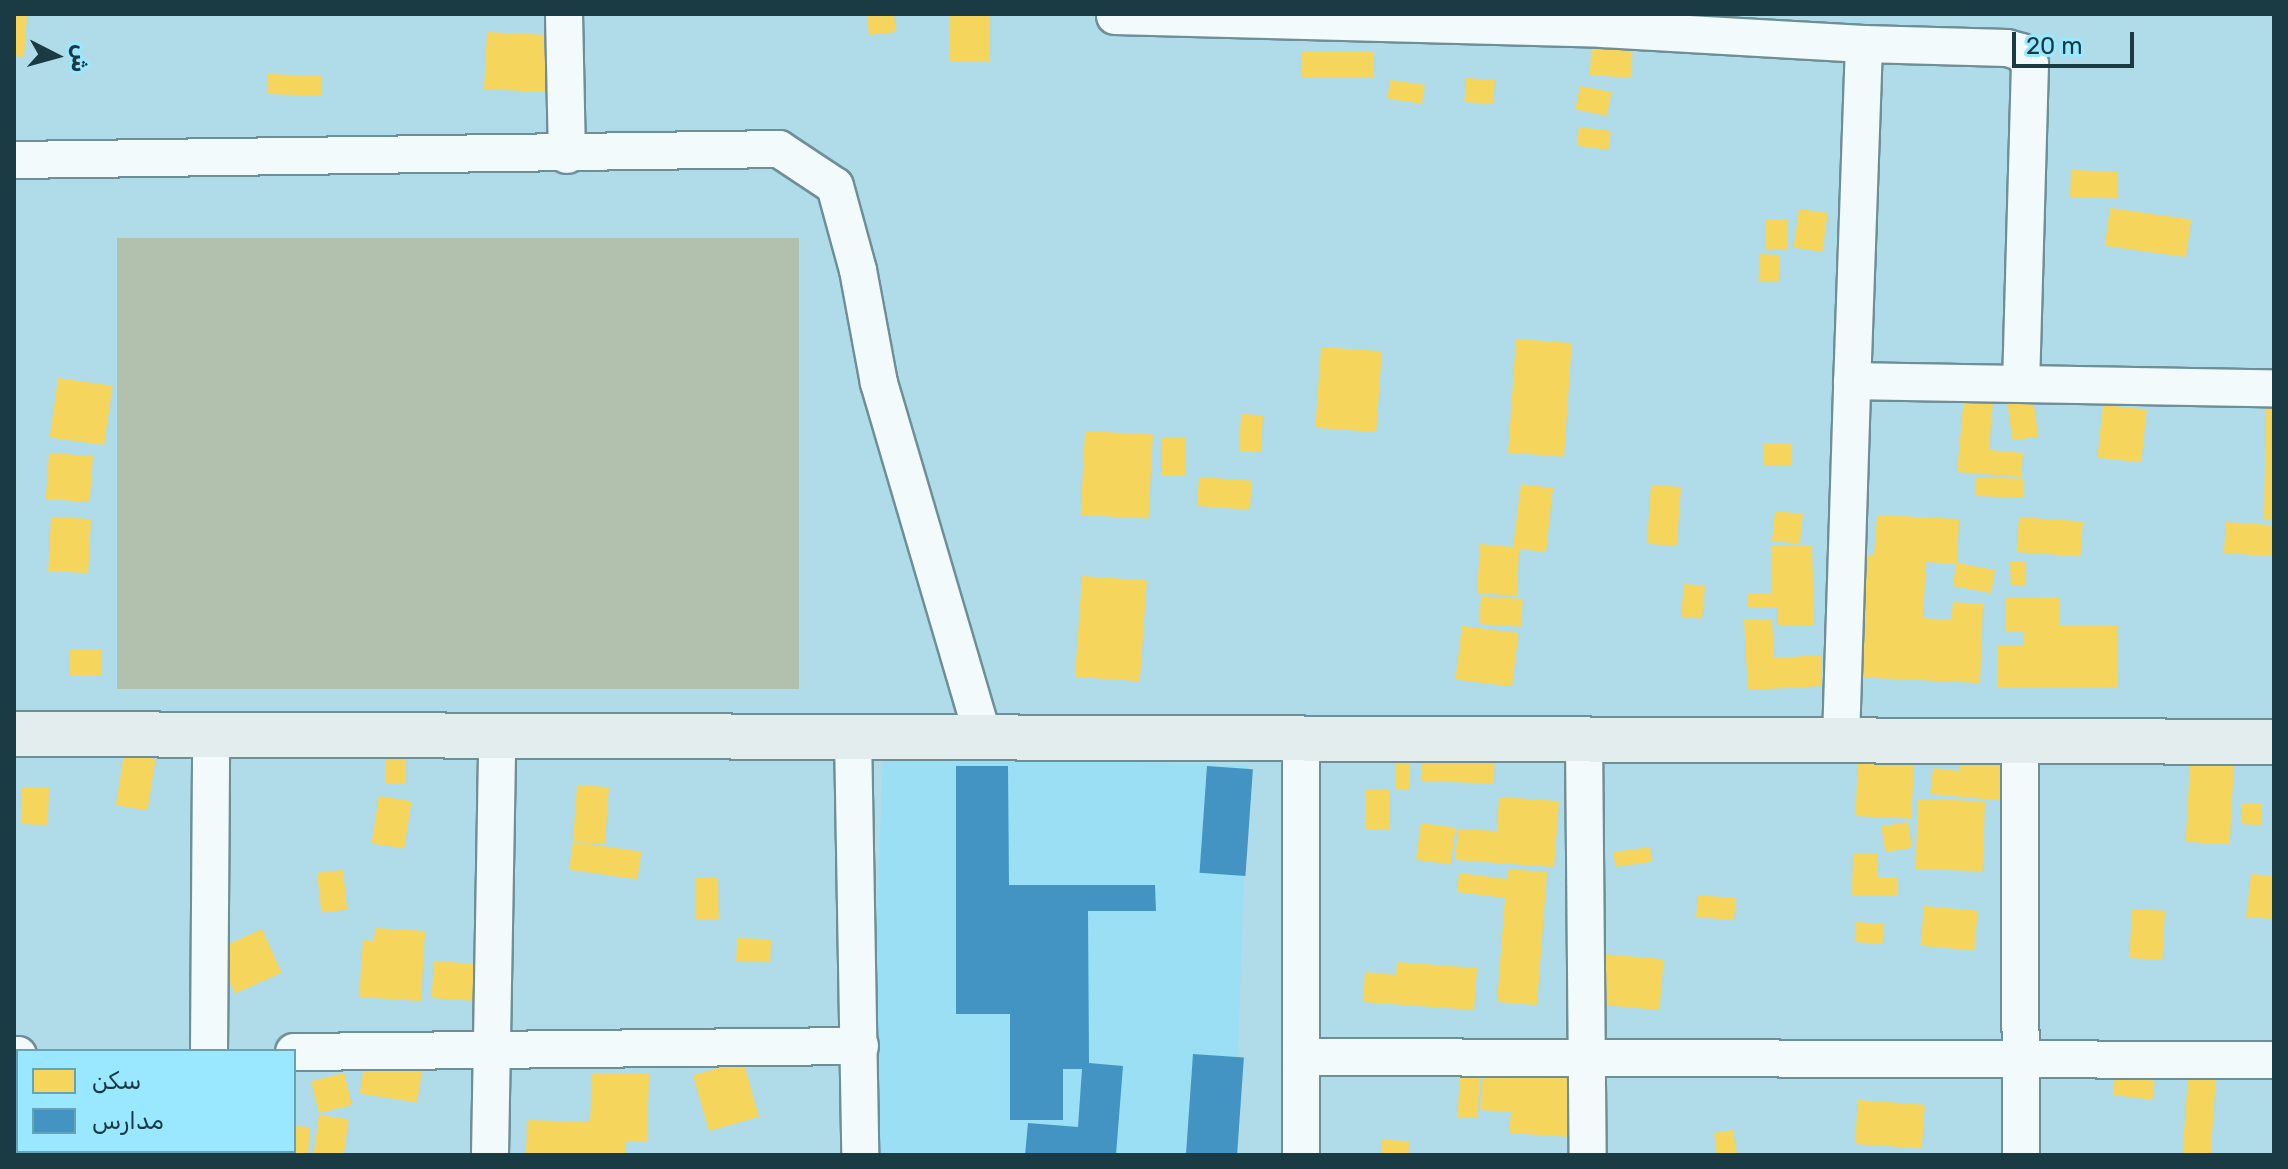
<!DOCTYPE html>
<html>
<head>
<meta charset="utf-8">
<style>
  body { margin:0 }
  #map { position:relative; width:2288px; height:1169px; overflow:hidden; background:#b0dbe8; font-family:Rubik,"Noto Sans Arabic",sans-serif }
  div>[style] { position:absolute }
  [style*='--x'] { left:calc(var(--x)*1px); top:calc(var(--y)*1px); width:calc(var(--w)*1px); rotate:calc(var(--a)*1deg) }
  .built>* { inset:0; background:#9adff3; transform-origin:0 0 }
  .green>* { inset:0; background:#b2c1ae; transform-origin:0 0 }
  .homes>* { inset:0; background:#f6d55c; transform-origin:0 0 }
  .schools>* { inset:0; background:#4393c3; transform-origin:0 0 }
  .roads { filter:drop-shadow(2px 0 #6f8f98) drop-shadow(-2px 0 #6f8f98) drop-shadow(0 2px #6f8f98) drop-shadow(0 -2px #6f8f98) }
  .street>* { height:36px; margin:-18px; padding:0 18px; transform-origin:18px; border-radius:18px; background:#f3fafc }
  .secondary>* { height:44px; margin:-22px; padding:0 22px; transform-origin:22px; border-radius:22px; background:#e3eded }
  span { translate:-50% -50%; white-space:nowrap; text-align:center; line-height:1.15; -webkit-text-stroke:8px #99e8ff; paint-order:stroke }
  .frame { position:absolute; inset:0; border:16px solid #1a3b44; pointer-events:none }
  .legend { position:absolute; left:16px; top:1049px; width:280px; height:104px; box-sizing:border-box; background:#99e8ff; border:2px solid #66a3b4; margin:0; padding:10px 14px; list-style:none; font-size:24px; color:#1a3b44 }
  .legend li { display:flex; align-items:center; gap:16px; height:40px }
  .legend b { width:40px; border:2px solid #66a3b4 }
  .north { position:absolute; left:16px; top:16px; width:80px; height:80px; -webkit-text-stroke:6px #99e8ff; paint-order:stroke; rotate:96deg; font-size:22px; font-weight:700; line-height:32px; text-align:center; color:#1a3b44 }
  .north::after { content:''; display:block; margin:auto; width:28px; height:36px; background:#1a3b44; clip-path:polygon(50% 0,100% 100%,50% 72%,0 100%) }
  .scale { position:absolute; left:2012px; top:32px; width:122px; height:36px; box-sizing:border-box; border:4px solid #1a3b44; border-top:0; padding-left:10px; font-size:24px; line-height:28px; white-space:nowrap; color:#1a3b44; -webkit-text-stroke:6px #99e8ff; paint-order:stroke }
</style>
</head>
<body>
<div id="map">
  <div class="built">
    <div style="left:883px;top:753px;width:365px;height:402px;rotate:2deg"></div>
  </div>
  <div class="green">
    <div style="left:799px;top:238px;width:451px;height:682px;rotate:90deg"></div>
  </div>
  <div class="homes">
    <div style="clip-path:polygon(14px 14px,27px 14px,24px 57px,14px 56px)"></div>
    <div style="clip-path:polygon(867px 14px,894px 14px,896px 32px,869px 35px)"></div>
    <div style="left:949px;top:14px;width:41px;height:48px"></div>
    <div style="left:487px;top:32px;width:69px;height:57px;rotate:3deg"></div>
    <div style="left:1592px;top:41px;width:41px;height:34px;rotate:4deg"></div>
    <div style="left:1302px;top:52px;width:72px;height:26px"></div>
    <div style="left:268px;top:74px;width:54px;height:20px;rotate:2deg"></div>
    <div style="left:1466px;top:78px;width:29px;height:24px;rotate:4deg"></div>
    <div style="left:1390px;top:80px;width:35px;height:19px;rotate:8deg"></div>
    <div style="left:1580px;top:86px;width:32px;height:24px;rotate:11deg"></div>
    <div style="left:1579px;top:127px;width:32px;height:19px;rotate:7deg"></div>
    <div style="left:2071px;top:170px;width:47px;height:27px;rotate:2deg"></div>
    <div style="left:2110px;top:208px;width:82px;height:38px;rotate:8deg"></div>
    <div style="left:1799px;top:209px;width:29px;height:39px;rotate:8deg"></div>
    <div style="left:1766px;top:220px;width:22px;height:29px"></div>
    <div style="left:1760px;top:254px;width:20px;height:27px;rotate:3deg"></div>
    <div style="left:1516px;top:339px;width:56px;height:114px;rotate:4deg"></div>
    <div style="left:1321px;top:347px;width:61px;height:81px;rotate:4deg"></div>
    <div style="left:58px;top:378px;width:55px;height:60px;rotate:8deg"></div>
    <div style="clip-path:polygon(1965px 385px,1994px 388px,1989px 450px,2023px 453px,2021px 477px,1957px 472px)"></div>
    <div style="left:2032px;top:392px;width:45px;height:26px;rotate:82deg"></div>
    <div style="left:2103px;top:405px;width:44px;height:53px;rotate:6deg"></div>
    <div style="clip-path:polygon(2266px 408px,2274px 408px,2274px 520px,2264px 520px)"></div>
    <div style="left:1241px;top:414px;width:22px;height:37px;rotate:3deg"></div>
    <div style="left:1085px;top:431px;width:68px;height:84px;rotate:3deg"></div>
    <div style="left:1162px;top:438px;width:23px;height:38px"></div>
    <div style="left:1764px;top:443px;width:28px;height:22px"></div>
    <div style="left:49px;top:453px;width:44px;height:46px;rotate:4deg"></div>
    <div style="left:1199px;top:477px;width:53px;height:29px;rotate:4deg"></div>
    <div style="left:1976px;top:477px;width:48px;height:19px;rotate:2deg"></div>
    <div style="clip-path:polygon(1521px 484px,1553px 488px,1546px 552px,1519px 549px,1517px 596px,1477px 593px,1480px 544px,1513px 547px)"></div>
    <div style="left:1651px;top:485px;width:30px;height:59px;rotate:4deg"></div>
    <div style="left:1775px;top:511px;width:28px;height:30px;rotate:6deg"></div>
    <div style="clip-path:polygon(1877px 515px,1959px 519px,1957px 563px,1995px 570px,1991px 593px,1953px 586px,1956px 564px,1926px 562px,1923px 618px,1951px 620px,1953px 602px,1983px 604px,1980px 683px,1854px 677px,1859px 554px,1874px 555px)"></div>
    <div style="left:51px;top:517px;width:40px;height:54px;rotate:3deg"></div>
    <div style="left:2019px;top:517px;width:64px;height:35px;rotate:4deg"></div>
    <div style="left:2226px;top:522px;width:48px;height:31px;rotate:4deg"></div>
    <div style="clip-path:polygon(1812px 545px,1814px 625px,1778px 626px,1778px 608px,1748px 608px,1748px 594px,1772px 593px,1771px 546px)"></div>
    <div style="left:2025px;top:561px;width:24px;height:15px;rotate:88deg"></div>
    <div style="left:1082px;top:576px;width:65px;height:101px;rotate:4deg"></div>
    <div style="left:1684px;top:584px;width:21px;height:33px;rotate:5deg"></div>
    <div style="left:1481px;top:596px;width:42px;height:28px;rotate:4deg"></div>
    <div style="clip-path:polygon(2060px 597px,2060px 626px,2117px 625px,2118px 687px,1997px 688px,1997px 646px,2023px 646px,2024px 631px,2006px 631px,2006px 598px)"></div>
    <div style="clip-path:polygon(1772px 619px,1774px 658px,1821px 655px,1822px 686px,1748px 690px,1744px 620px)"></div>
    <div style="left:1462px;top:626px;width:57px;height:54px;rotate:7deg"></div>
    <div style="left:70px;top:650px;width:31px;height:26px"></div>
    <div style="left:385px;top:740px;width:21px;height:43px"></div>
    <div style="clip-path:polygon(1961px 743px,2011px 747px,2006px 801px,1930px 794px,1933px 768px,1959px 771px)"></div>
    <div style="left:1859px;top:745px;width:56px;height:71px;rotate:3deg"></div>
    <div style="left:1422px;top:747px;width:73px;height:34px;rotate:2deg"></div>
    <div style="left:124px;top:754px;width:32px;height:52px;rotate:9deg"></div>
    <div style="left:1396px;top:758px;width:14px;height:32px"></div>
    <div style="left:2190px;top:761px;width:44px;height:81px;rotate:3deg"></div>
    <div style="left:577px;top:785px;width:32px;height:57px;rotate:4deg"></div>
    <div style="left:22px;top:787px;width:27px;height:37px;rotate:2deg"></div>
    <div style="left:1365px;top:790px;width:25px;height:40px"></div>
    <div style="left:379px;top:796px;width:33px;height:48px;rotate:9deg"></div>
    <div style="clip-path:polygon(1499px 797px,1559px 801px,1554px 867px,1455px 860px,1458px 829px,1497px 831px)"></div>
    <div style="left:1918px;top:799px;width:67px;height:70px;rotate:2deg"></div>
    <div style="left:2242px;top:803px;width:20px;height:21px;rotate:3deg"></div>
    <div style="left:1908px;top:822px;width:26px;height:27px;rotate:81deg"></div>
    <div style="left:1421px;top:823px;width:35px;height:37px;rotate:8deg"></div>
    <div style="left:573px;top:842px;width:69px;height:28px;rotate:8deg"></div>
    <div style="left:1650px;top:847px;width:15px;height:37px;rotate:82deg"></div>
    <div style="clip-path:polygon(1853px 854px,1878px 854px,1878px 877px,1898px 877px,1898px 895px,1852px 895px)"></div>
    <div style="clip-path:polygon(1508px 869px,1547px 872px,1537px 1005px,1497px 1002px,1505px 898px,1457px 892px,1459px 873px,1507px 879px)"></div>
    <div style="left:343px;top:870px;width:40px;height:26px;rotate:84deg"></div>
    <div style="clip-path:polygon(2251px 874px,2274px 876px,2274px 919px,2246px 917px)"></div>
    <div style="left:718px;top:877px;width:42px;height:23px;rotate:89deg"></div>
    <div style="left:1698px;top:895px;width:38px;height:22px;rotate:5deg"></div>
    <div style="left:1924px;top:906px;width:54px;height:40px;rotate:5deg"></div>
    <div style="left:2132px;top:909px;width:33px;height:49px;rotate:3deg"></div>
    <div style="left:1856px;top:922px;width:28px;height:20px;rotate:4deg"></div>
    <div style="clip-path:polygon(375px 928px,425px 931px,421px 1001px,359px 997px,363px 940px,374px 941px)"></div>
    <div style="left:262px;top:929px;width:48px;height:51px;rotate:66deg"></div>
    <div style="left:737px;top:938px;width:34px;height:23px;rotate:2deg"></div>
    <div style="left:1604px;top:954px;width:60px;height:51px;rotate:5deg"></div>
    <div style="left:434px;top:961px;width:47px;height:37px;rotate:4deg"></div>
    <div style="clip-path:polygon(1397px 962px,1477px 968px,1474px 1010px,1363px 1002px,1365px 972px,1396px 975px)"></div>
    <div style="clip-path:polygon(1485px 1048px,1578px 1055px,1572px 1137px,1509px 1133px,1511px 1112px,1480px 1110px)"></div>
    <div style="left:1461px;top:1052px;width:20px;height:65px;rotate:3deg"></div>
    <div style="left:366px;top:1054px;width:58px;height:40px;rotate:9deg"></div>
    <div style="left:743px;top:1061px;width:58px;height:52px;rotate:74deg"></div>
    <div style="left:344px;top:1073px;width:33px;height:34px;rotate:76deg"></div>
    <div style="clip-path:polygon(592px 1073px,649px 1074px,647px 1142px,625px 1142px,625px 1155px,526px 1155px,527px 1120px,590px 1122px)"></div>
    <div style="left:2115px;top:1076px;width:40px;height:19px;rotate:7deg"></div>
    <div style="left:2188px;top:1076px;width:28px;height:79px;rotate:4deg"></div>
    <div style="left:1858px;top:1100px;width:67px;height:44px;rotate:4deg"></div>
    <div style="clip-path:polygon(14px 1102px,18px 1151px,34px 1154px,14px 1154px)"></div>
    <div style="left:319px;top:1115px;width:30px;height:40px;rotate:8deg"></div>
    <div style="clip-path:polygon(294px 1126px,310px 1127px,308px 1155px,288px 1155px,294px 1151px)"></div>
    <div style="clip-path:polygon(1733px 1130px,1737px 1155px,1717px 1155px,1714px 1133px)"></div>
    <div style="left:1382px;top:1140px;width:27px;height:15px;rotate:2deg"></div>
  </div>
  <div class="schools">
    <div style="clip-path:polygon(956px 766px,1008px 766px,1009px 885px,1155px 885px,1156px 911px,1088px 911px,1089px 1063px,1123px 1066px,1116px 1155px,1025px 1155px,1028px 1123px,1078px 1127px,1082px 1069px,1063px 1069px,1063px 1120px,1010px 1120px,1010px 1014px,956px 1014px)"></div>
    <div style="left:1207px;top:766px;width:46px;height:107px;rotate:4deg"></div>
    <div style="left:1193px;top:1054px;width:51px;height:101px;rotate:4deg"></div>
  </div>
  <div class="roads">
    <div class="street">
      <div style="--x:564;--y:14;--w:141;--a:88.8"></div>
      <div style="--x:1115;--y:16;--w:487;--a:1.5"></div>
      <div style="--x:1602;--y:29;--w:262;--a:3.3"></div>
      <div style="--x:1864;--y:44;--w:337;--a:92"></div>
      <div style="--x:1864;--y:44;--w:143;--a:1.6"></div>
      <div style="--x:2007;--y:48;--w:15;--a:16"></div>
      <div style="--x:2021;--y:52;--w:15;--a:53"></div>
      <div style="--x:2030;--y:64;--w:319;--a:91.6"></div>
      <div style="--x:14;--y:160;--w:765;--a:-0.82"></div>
      <div style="--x:779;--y:149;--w:67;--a:33.5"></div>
      <div style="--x:835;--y:186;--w:87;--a:74.7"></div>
      <div style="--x:858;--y:270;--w:115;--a:79.5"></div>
      <div style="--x:879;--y:383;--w:368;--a:73.6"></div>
      <div style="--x:853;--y:735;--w:420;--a:89"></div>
      <div style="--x:1301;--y:738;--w:417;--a:90"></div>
      <div style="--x:1584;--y:738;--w:417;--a:89.5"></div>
      <div style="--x:1841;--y:740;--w:359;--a:-88.2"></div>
      <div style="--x:1852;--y:381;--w:422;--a:1"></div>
      <div style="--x:2020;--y:740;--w:415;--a:89.9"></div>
      <div style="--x:209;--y:1051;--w:319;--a:-89.6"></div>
      <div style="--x:294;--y:1052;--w:566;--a:-0.61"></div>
      <div style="--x:14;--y:1055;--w:4;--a:0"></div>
      <div style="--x:1301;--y:1057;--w:973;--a:0.18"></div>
      <div style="--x:203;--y:1155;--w:4;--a:-90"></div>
      <div style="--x:490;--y:1155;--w:422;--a:-89"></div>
    </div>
    <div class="secondary">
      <div style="--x:14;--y:734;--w:2260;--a:0.2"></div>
    </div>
  </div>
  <div class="frame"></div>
  <ul class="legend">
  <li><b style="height:22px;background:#f6d55c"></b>سكن</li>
  <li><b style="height:22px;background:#4393c3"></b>مدارس</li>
  </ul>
  <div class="north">ش</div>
  <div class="scale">20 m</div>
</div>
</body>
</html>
